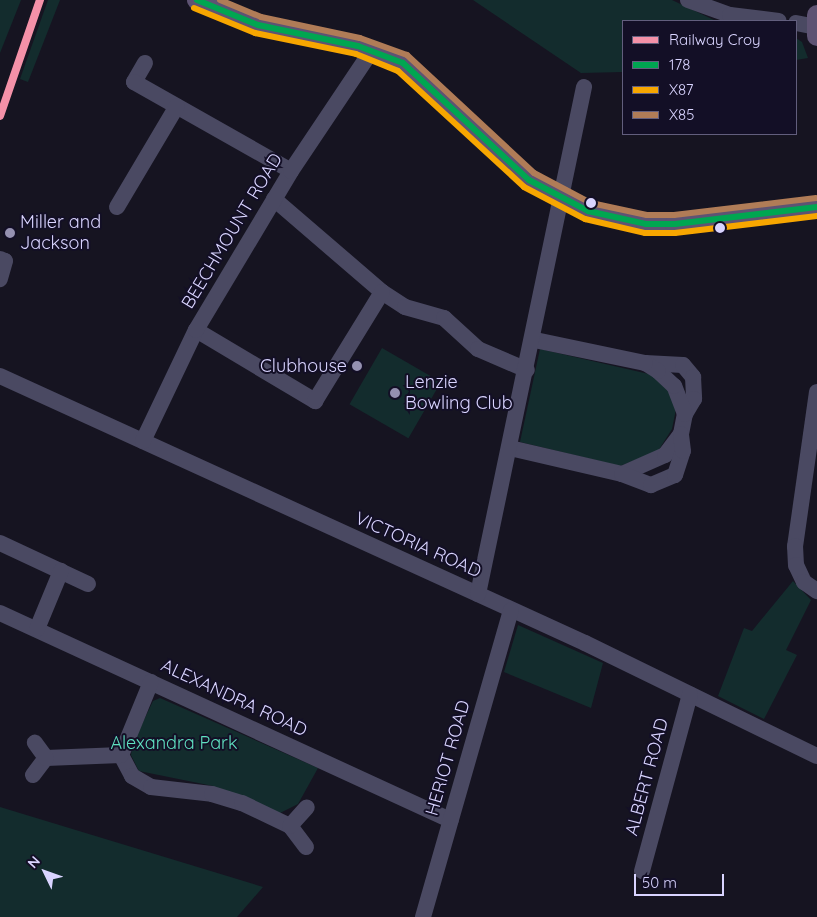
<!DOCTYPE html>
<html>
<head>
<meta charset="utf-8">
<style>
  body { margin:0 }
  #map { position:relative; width:817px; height:917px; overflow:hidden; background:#161421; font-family:Quicksand,sans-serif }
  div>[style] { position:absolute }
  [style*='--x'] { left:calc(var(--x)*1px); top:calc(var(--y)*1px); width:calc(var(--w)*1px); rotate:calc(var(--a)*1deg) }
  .green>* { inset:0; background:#132c2d; transform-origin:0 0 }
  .minor>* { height:16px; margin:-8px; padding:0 8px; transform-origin:8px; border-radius:8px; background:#4a4962 }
  .major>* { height:20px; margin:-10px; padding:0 10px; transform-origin:10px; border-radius:10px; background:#5e5373 }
  .bus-1>* { height:6px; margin:-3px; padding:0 3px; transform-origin:3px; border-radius:3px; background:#00a651 }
  .bus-2>* { height:6px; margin:-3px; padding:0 3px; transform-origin:3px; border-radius:3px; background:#f7a600 }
  .bus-3>* { height:6px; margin:-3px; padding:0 3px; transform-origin:3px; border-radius:3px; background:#b07c57 }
  .rail-1>* { height:8px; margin:-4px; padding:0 4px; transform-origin:4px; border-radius:4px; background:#f491a8 }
  .dots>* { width:14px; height:14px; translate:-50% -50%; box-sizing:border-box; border:2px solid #130f26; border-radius:50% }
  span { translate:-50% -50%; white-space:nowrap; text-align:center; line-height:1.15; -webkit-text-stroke:4px #130f26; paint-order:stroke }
  .poi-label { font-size:18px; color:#d9d4ff }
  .left { translate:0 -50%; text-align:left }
  .right { translate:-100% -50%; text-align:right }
  .street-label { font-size:18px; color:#d9d4ff }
  .park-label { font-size:18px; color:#5fe0c0 }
  .legend { position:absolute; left:622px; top:20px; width:175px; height:115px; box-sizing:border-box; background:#130f26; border:1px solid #625e7d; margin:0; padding:6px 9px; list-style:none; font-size:15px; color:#d9d4ff }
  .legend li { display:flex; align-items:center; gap:10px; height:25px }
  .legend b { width:25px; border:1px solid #625e7d }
  .north { position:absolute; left:20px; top:847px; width:50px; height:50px; -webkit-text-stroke:4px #130f26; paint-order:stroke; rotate:312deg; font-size:14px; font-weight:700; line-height:20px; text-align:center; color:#d9d4ff }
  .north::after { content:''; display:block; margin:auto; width:18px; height:22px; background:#d9d4ff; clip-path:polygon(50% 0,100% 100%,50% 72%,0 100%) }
  .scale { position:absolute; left:634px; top:874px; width:90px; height:22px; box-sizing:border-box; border:2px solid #d9d4ff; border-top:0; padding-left:6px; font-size:15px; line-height:18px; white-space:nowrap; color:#d9d4ff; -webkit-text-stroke:4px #130f26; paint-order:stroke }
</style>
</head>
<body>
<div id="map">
  <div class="green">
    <div style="clip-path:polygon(0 0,21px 0,0 53px)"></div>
    <div style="clip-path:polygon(48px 0,60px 0,28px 82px,20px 79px)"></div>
    <div style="clip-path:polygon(473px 0,672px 0,716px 21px,623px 21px,623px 72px,581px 73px)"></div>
    <div style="clip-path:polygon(796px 38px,802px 42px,808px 58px,796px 60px)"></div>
    <div style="left:382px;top:348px;width:68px;height:65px;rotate:30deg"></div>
    <div style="clip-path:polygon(540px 349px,653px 375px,668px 390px,676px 409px,672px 429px,658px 451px,620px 466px,520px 442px)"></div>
    <div style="clip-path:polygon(793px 581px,811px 600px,786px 650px,797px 655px,764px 719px,718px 696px,744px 628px,752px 631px)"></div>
    <div style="clip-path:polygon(518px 625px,603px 663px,591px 708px,504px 672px)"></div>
    <div style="clip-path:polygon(160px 698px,318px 768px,298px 804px,278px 814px,213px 786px,139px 771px,131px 755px,133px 743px,153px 701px)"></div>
    <div style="clip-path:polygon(0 807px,263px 887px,237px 917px,0 917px)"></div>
  </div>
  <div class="minor">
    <div style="--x:688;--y:0;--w:45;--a:19.7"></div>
    <div style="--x:730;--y:15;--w:49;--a:7"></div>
    <div style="--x:796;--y:23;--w:20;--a:11"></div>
    <div style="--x:145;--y:63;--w:22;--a:120"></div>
    <div style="--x:134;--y:82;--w:180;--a:29.5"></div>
    <div style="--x:274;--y:199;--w:143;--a:40.7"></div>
    <div style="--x:382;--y:292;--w:27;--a:33"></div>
    <div style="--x:405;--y:307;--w:41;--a:15.8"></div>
    <div style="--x:444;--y:318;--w:46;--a:42.4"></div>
    <div style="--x:478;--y:349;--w:53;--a:23.2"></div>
    <div style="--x:117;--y:207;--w:117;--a:-59.3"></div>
    <div style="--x:0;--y:259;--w:5;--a:22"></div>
    <div style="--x:5;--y:261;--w:19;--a:106"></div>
    <div style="--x:196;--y:330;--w:139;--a:30.8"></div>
    <div style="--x:315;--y:401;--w:128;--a:-58.4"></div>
    <div style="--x:645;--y:363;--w:38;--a:3"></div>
    <div style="--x:683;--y:365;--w:16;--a:50"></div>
    <div style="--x:693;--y:377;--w:22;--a:87"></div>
    <div style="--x:694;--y:399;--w:17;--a:121"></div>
    <div style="--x:0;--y:376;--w:643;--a:24.53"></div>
    <div style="--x:585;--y:643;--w:258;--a:26"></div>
    <div style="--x:817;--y:392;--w:156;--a:98.1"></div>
    <div style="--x:795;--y:546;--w:19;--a:87"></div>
    <div style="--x:796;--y:565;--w:19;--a:65"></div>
    <div style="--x:804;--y:582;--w:16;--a:35"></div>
    <div style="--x:143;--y:441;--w:123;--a:-64.5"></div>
    <div style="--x:196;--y:330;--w:185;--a:-59.1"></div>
    <div style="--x:291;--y:171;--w:146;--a:-56.2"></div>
    <div style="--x:510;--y:448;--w:115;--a:13.1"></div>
    <div style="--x:622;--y:474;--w:47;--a:-23.8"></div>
    <div style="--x:665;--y:455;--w:26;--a:-53"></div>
    <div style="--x:681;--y:434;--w:20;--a:-79"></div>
    <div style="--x:685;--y:414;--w:30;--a:-111"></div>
    <div style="--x:674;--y:386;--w:22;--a:-137"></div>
    <div style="--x:658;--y:371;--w:15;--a:-148"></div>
    <div style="--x:645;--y:363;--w:112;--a:-168.2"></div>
    <div style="--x:622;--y:474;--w:31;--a:21"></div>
    <div style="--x:651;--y:485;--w:26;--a:-23"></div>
    <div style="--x:675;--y:475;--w:25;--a:-72"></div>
    <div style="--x:683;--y:451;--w:17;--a:-97"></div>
    <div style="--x:0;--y:543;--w:97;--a:25"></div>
    <div style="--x:478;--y:594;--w:518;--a:-78.19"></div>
    <div style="--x:0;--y:613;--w:496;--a:24.7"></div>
    <div style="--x:37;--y:629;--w:63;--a:-67.5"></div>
    <div style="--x:151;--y:682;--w:79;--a:112.3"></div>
    <div style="--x:121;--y:755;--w:24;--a:62"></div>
    <div style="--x:132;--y:776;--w:22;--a:30"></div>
    <div style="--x:151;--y:787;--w:61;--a:6.5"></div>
    <div style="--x:212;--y:794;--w:31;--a:17"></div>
    <div style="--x:242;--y:803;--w:53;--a:25.6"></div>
    <div style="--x:46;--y:758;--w:75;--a:-2.3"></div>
    <div style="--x:33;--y:775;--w:21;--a:-53"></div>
    <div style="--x:46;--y:758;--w:19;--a:-126"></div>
    <div style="--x:306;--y:847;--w:26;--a:-127"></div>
    <div style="--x:290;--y:826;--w:25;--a:-48"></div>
    <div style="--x:642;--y:871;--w:183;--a:-74.8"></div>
    <div style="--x:423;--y:917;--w:319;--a:-74"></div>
  </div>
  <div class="major">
    <div style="--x:197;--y:0;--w:66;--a:22.3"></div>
    <div style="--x:258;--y:25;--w:102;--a:11.9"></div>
    <div style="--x:358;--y:46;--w:48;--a:20.7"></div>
    <div style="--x:403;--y:63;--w:172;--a:42.9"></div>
    <div style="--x:529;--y:180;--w:67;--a:27.7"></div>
    <div style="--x:588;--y:211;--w:59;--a:12.6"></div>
    <div style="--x:646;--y:224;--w:29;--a:0"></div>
    <div style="--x:675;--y:224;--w:143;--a:-6.8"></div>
    <div style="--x:817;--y:15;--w:21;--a:90"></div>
  </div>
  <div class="bus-1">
    <div style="--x:197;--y:0;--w:66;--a:22.3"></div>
    <div style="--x:258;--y:25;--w:102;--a:11.9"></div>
    <div style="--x:358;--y:46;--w:48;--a:20.7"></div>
    <div style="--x:403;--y:63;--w:172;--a:42.9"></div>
    <div style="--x:529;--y:180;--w:67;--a:27.7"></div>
    <div style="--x:588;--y:211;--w:59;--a:12.6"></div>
    <div style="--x:646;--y:224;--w:29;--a:0"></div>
    <div style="--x:675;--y:224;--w:143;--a:-6.8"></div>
  </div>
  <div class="bus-2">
    <div style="--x:194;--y:8;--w:66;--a:22.3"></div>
    <div style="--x:255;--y:33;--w:103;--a:11.7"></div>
    <div style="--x:356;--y:54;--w:45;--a:22"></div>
    <div style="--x:398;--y:71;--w:171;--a:42.6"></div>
    <div style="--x:524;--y:187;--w:69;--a:27.7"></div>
    <div style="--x:585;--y:219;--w:62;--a:13.1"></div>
    <div style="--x:645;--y:233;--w:30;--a:0"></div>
    <div style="--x:675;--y:233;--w:143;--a:-6.8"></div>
  </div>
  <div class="bus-3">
    <div style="--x:220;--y:0;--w:44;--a:22.5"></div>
    <div style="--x:261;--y:17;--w:101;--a:12"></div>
    <div style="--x:360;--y:38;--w:50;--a:19.9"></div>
    <div style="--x:407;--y:55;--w:173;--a:42.9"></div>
    <div style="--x:534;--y:173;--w:64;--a:27.8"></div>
    <div style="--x:591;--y:203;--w:57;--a:12.1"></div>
    <div style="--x:647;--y:215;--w:27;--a:0"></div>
    <div style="--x:674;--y:215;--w:143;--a:-6.8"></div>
  </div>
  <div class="rail-1">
    <div style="--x:0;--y:116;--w:123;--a:-71"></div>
  </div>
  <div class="dots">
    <div style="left:591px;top:203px;background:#d9d4ff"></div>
    <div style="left:720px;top:228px;background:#d9d4ff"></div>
    <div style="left:10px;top:233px;background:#9591b1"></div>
    <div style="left:357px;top:366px;background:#9591b1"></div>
    <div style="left:395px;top:393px;background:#9591b1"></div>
  </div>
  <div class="poi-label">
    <span class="left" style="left:20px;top:233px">Miller and<br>Jackson</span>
    <span class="right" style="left:347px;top:366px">Clubhouse</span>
    <span class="left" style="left:405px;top:393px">Lenzie<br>Bowling Club</span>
  </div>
  <div class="street-label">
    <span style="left:232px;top:231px;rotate:-59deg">BEECHMOUNT ROAD</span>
    <span style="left:418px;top:545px;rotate:24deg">VICTORIA ROAD</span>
    <span style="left:234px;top:698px;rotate:25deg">ALEXANDRA ROAD</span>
    <span style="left:448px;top:758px;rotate:-74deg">HERIOT ROAD</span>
    <span style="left:647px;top:777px;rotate:-75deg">ALBERT ROAD</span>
  </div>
  <div class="park-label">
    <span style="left:174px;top:743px">Alexandra Park</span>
  </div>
  <ul class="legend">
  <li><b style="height:6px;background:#f491a8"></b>Railway Croy</li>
  <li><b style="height:6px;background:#00a651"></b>178</li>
  <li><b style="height:6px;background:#f7a600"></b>X87</li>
  <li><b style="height:6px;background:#b07c57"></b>X85</li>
  </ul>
  <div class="north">N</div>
  <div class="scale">50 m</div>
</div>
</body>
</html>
